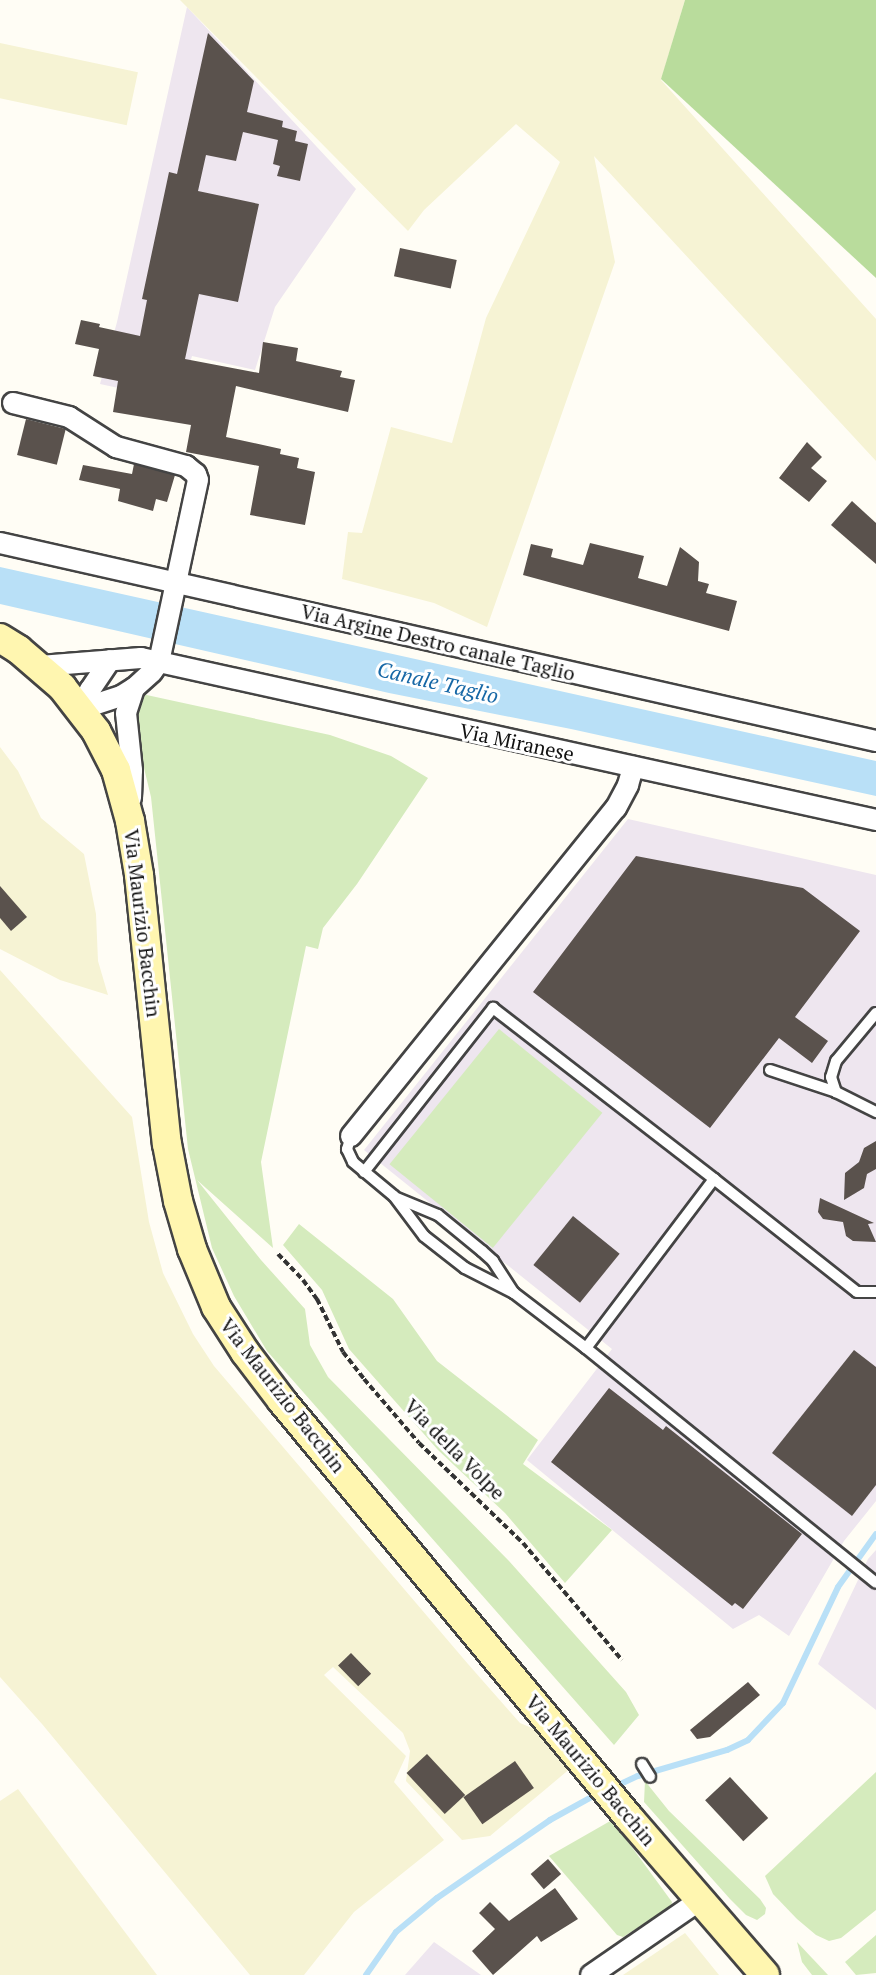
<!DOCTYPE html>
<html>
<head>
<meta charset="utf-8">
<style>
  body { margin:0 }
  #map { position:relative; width:876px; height:1975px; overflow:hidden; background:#fffdf5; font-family:"PT Serif",serif }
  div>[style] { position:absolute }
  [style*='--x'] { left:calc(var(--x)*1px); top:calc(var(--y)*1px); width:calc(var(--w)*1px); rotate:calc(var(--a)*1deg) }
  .industrial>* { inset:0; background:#eee6ef }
  .farmland>* { inset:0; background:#f6f3d4; transform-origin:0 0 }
  .green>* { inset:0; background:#d5ebbd; transform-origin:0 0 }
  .forest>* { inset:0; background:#b9dc9c }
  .water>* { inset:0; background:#b9e0f7 }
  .stream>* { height:6px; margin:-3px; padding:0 3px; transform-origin:3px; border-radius:3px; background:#b9e0f7 }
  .building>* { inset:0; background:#5a524d; transform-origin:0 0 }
  .path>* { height:4px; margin-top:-2px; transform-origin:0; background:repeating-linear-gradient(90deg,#333 0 6px,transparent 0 9px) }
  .roads { filter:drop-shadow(2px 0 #444) drop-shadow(-2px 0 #444) drop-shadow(0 2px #444) drop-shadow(0 -2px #444) }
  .lane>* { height:10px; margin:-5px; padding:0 5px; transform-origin:5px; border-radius:5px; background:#fff }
  .street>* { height:20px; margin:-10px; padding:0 10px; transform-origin:10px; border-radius:10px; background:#fff }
  .secondary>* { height:28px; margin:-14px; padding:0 14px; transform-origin:14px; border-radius:14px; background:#fff6b0 }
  span { translate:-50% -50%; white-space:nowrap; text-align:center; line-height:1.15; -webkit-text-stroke:6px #fff; paint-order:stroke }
  .street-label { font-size:20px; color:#111 }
  .water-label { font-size:21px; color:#1768a6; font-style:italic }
</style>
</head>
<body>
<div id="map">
  <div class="industrial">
    <div style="clip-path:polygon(187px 7px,356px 189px,275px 307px,255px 370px,192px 356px,179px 401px,100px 384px,117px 322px)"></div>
    <div style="clip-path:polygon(628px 819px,876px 875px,876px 1501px,844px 1541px,789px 1636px,759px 1615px,733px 1629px,527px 1460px,612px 1349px,364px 1150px)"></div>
    <div style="clip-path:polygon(876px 1550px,876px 1710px,818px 1664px,868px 1559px)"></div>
    <div style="clip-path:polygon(434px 1942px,481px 1975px,405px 1975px)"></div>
  </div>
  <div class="farmland">
    <div style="clip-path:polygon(180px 0,685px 0,661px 80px,876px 319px,876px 461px,594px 156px,615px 262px,487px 627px,434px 603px,342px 579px,348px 532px,362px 533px,391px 427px,452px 443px,486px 318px,560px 162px,516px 124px,424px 210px,408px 231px)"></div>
    <div style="left:0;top:43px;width:141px;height:54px;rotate:12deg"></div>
    <div style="clip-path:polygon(0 747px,18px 771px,41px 818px,84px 854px,96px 914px,98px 961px,108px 995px,60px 980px,0 949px)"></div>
    <div style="clip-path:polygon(0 970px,132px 1117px,149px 1222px,163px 1273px,193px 1334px,214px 1366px,468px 1664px,520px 1723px,544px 1733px,572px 1767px,490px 1836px,462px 1840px,406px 1781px,410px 1751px,403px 1733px,333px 1667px,324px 1675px,406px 1756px,394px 1782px,444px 1840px,354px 1912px,304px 1975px,250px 1975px,42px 1724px,0 1677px)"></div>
    <div style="clip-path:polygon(18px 1789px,157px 1975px,0 1975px,0 1801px)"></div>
    <div style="clip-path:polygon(685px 1933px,719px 1975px,623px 1975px)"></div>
  </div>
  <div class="green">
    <div style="clip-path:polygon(142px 694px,330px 735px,391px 756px,428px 778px,357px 884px,323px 928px,318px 949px,306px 946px,261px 1162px,273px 1248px,197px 1180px,261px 1260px,305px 1309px,310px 1345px,328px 1377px,509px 1561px,626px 1692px,639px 1715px,614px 1745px,267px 1351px,234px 1296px,212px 1248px,188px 1149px,151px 797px,136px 735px,134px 719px)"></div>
    <div style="left:499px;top:1029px;width:133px;height:174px;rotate:39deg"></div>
    <div style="clip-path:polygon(299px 1224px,393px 1299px,437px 1361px,538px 1440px,523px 1464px,612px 1530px,565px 1583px,505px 1513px,438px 1450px,349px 1349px,322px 1290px,283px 1245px)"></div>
    <div style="clip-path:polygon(876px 1772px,876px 1910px,841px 1938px,829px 1941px,816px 1935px,797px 1919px,773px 1894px,765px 1876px)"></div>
    <div style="clip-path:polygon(645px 1781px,669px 1811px,760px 1899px,766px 1908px,765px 1914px,757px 1920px,746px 1915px,730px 1899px,644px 1802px)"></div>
    <div style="clip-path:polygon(612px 1820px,672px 1902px,671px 1907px,623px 1937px,617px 1935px,549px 1856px)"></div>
    <div style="clip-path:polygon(876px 1935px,876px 1973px,856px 1975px,845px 1962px)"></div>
    <div style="clip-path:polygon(797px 1942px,828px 1975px,812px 1975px,802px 1962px)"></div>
  </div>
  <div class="forest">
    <div style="clip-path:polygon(685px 0,876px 0,876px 278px,661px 79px)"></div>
  </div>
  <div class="water">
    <div style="clip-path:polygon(0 567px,876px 761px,876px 796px,571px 729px,389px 693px,0 604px)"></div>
  </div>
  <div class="stream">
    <div style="--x:614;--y:1787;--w:26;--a:-25"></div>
    <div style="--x:638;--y:1776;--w:93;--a:-16.3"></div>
    <div style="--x:727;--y:1750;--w:23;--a:-25"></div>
    <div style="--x:748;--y:1740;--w:51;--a:-46.6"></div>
    <div style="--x:783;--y:1703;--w:128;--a:-64.6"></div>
    <div style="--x:838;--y:1587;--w:65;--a:-54.4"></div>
    <div style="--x:366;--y:1975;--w:52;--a:-55.1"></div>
    <div style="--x:396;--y:1932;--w:53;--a:-39.7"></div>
    <div style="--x:437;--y:1898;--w:137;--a:-34.6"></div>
    <div style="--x:550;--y:1820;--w:56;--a:-28.9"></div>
  </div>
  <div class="building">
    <div style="clip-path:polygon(208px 33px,254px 81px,247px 112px,283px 121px,282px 127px,297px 131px,295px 141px,308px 144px,300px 181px,277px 176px,280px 166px,273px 164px,278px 140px,243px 132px,236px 161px,206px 155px,198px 191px,259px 204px,238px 302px,199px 294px,185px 359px,259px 373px,263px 342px,298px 348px,296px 361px,342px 371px,340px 377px,355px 380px,348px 412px,236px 386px,226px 437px,281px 449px,280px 454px,299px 458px,297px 468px,315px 472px,305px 525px,250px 515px,259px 466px,186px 452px,191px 425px,113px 412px,118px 381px,93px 376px,99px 349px,75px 344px,81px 320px,100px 324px,99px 327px,140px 336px,147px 300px,142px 299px,169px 172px,177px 174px)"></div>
    <div style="left:400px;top:248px;width:58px;height:29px;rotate:12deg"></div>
    <div style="left:26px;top:419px;width:41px;height:37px;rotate:14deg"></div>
    <div style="clip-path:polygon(807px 442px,822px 457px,811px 468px,827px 481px,809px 502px,779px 478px)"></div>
    <div style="clip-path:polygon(134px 464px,175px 475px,167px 502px,156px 499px,153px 511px,118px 501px,120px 489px,79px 480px,83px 465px,132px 474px)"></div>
    <div style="clip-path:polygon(852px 501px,876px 523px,876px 564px,831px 525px)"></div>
    <div style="clip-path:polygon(590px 543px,644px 556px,638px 578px,667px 586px,680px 547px,699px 562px,698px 581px,709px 584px,706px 593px,737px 601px,729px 631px,523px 575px,531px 544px,553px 549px,551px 557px,583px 565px)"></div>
    <div style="clip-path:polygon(636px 856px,803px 888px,860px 931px,795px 1017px,828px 1041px,812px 1063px,779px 1038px,710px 1128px,533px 992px)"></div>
    <div style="clip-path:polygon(0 886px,27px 917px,11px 931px,0 918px)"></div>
    <div style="clip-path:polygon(876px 1141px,876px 1169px,867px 1174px,864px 1188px,844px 1200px,845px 1173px,859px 1162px,864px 1148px)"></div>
    <div style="clip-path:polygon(820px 1198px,874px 1223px,868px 1224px,876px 1242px,853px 1241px,846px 1236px,843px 1222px,823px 1219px,818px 1212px)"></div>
    <div style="left:573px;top:1216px;width:60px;height:63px;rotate:39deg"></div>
    <div style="clip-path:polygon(854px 1350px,876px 1367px,876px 1485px,852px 1516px,772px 1453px)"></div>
    <div style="clip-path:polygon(609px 1388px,663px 1430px,666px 1426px,802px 1534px,743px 1609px,735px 1603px,732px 1606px,551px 1462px)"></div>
    <div style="left:351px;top:1653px;width:29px;height:18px;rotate:46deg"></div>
    <div style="clip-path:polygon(748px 1682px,760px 1695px,710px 1737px,697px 1739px,690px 1730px)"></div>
    <div style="left:427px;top:1754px;width:56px;height:28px;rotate:47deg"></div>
    <div style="left:515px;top:1761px;width:33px;height:63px;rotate:55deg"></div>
    <div style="left:730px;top:1777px;width:56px;height:34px;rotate:47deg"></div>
    <div style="left:548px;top:1859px;width:20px;height:23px;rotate:49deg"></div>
    <div style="clip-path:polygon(555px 1888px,578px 1919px,541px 1942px,537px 1936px,493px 1975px,472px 1951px,495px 1929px,479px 1913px,490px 1902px,509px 1921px)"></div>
  </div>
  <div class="path">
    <div style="--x:278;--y:1254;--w:36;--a:46"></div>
    <div style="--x:303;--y:1280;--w:24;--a:54"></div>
    <div style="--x:317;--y:1299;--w:59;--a:63.9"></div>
    <div style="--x:343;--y:1352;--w:34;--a:52"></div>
    <div style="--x:364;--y:1379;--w:84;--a:49.3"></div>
    <div style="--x:419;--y:1443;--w:144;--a:43.9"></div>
    <div style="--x:523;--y:1543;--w:153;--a:49.8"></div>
  </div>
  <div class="roads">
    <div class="lane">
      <div style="--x:876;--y:1013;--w:62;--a:129.8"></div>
      <div style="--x:836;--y:1061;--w:17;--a:107"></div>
      <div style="--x:831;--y:1077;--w:16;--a:72"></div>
      <div style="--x:836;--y:1092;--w:45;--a:26.6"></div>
      <div style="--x:770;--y:1070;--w:70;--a:18.4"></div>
      <div style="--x:351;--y:1136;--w:14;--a:107"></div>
      <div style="--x:347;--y:1149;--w:14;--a:65"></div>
      <div style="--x:353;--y:1162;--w:53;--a:39.7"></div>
      <div style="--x:394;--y:1196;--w:50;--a:53.1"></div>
      <div style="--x:424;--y:1236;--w:52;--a:38"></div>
      <div style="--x:465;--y:1268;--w:55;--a:27"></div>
      <div style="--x:514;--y:1293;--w:91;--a:37.4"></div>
      <div style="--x:586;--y:1348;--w:373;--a:39"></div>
      <div style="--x:364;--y:1172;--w:209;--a:-51.8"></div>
      <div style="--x:493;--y:1008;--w:279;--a:37.7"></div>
      <div style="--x:714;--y:1179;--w:212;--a:127.1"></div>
      <div style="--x:714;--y:1179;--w:182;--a:38.3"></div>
      <div style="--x:857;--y:1292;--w:19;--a:0"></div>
      <div style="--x:397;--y:1198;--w:44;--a:22.5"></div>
      <div style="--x:438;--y:1215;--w:57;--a:39.3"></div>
      <div style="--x:482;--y:1251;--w:15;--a:42"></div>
      <div style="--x:493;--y:1261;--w:38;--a:57"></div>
      <div style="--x:642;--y:1764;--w:15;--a:58"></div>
    </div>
    <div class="street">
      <div style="--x:13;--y:403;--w:58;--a:14"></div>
      <div style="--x:69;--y:417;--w:56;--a:32.6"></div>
      <div style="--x:116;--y:447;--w:73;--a:15.2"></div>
      <div style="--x:186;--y:466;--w:13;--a:39"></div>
      <div style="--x:196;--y:474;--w:6;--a:72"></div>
      <div style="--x:198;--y:480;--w:186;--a:102.1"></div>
      <div style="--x:159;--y:662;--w:12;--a:125"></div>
      <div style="--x:152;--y:672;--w:24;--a:138"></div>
      <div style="--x:134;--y:688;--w:15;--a:148"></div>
      <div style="--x:121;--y:696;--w:42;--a:162"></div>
      <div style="--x:0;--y:543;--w:898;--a:12.74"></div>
      <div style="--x:40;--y:666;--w:101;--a:-4.5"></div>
      <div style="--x:141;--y:658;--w:753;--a:12.43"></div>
      <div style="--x:81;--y:709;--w:21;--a:-65"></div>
      <div style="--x:90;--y:690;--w:36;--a:-56"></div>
      <div style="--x:131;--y:798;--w:28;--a:-88"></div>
      <div style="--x:132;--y:770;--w:57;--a:-96"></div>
      <div style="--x:126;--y:713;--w:26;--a:-72"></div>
      <div style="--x:351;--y:1136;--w:422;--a:-51.1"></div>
      <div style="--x:616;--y:808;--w:26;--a:-62"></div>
      <div style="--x:628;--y:785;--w:19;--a:-74"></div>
      <div style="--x:591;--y:1975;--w:132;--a:-34.5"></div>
    </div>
    <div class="secondary">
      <div style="--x:0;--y:638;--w:22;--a:32"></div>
      <div style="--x:19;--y:650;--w:57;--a:40.7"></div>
      <div style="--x:62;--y:687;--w:56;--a:52.3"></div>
      <div style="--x:96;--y:731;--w:44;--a:62.9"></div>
      <div style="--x:116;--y:770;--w:53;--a:74.6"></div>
      <div style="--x:130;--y:821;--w:55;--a:80.5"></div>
      <div style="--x:139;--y:875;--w:270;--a:84.1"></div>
      <div style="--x:167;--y:1144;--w:58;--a:79.1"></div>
      <div style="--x:178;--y:1201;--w:50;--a:73.7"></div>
      <div style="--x:192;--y:1249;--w:63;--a:67.5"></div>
      <div style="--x:216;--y:1307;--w:54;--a:57.2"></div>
      <div style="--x:245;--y:1352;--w:61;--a:52.9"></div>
      <div style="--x:282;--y:1401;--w:544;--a:50.22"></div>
      <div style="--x:630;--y:1819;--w:206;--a:49.1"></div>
    </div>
  </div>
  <div class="street-label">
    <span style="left:438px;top:642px;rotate:13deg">Via Argine Destro canale Taglio</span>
    <span style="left:517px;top:742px;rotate:12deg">Via Miranese</span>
    <span style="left:143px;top:923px;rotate:83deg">Via Maurizio Bacchin</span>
    <span style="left:283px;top:1395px;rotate:52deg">Via Maurizio Bacchin</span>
    <span style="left:455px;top:1449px;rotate:45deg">Via della Volpe</span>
    <span style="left:591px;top:1770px;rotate:50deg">Via Maurizio Bacchin</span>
  </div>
  <div class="water-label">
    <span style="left:438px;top:682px;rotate:13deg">Canale Taglio</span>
  </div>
</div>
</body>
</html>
